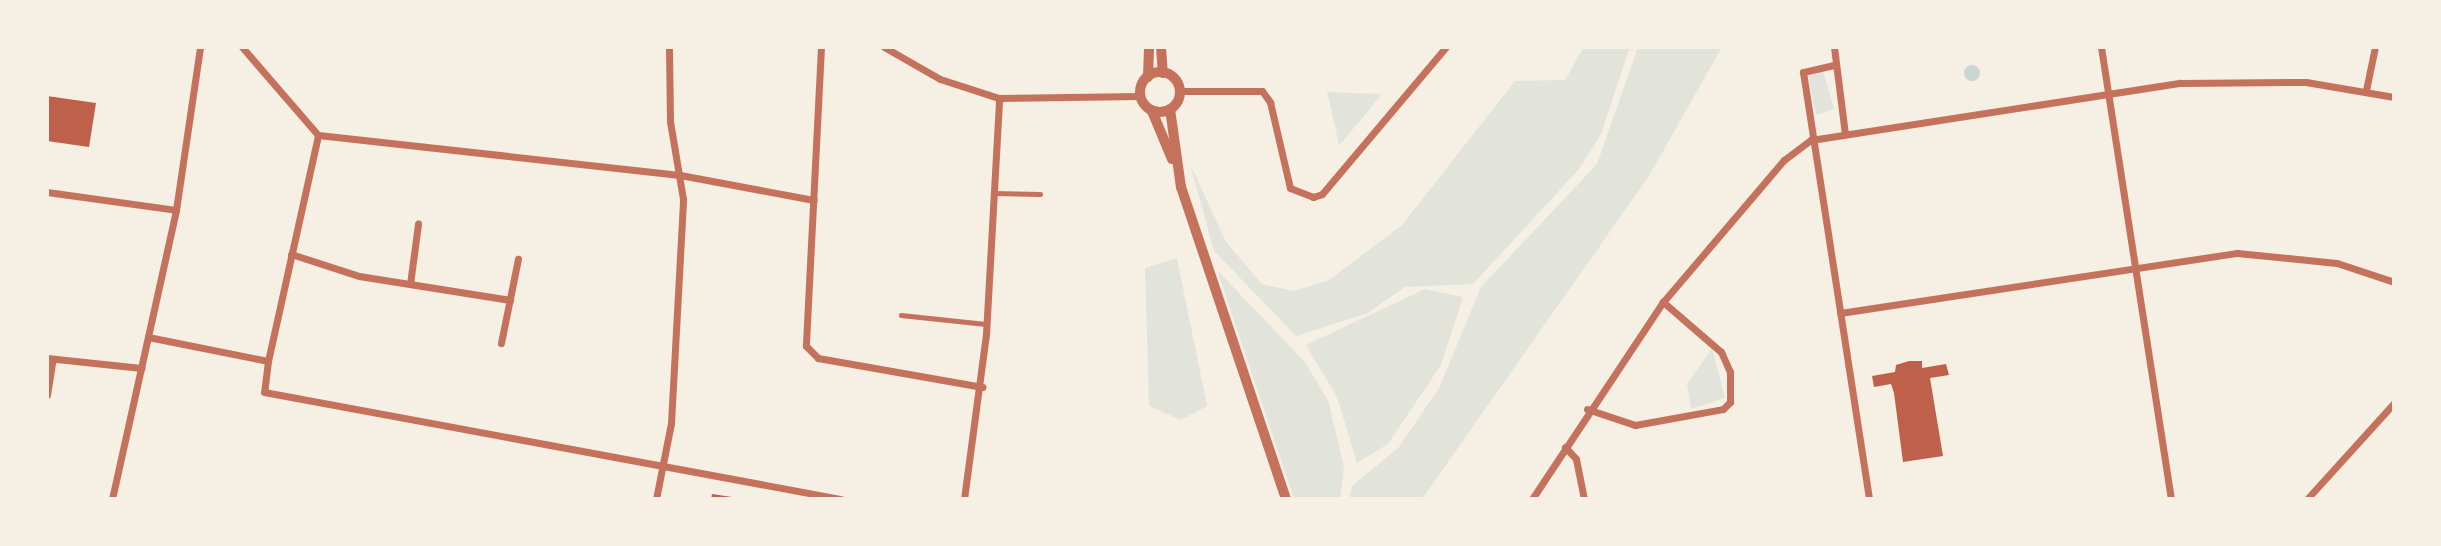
<!DOCTYPE html>
<html>
<head>
<meta charset="utf-8">
<style>
  body { margin:0 }
  #map { position:relative; width:2441px; height:546px; overflow:hidden; background:#f6efe4; font-family:Lato,sans-serif }
  div>[style] { position:absolute }
  [style*='--x'] { left:calc(var(--x)*1px); top:calc(var(--y)*1px); width:calc(var(--w)*1px); rotate:calc(var(--a)*1deg) }
  .green>* { inset:0; background:#e2e4dc }
  .water>* { inset:0; background:#c9d6d2 }
  .round { border-radius:50% }
  .building>* { inset:0; background:#bf614a }
  .service>* { height:4.5px; margin:-2.25px; padding:0 2.25px; transform-origin:2.25px; border-radius:2.25px; background:#c5725c }
  .minor>* { height:7px; margin:-3.5px; padding:0 3.5px; transform-origin:3.5px; border-radius:3.5px; background:#c5725c }
  .tertiary>* { height:10px; margin:-5px; padding:0 5px; transform-origin:5px; border-radius:5px; background:#c5725c }
  .tertiary>.ring { margin:-5px; padding:0; box-sizing:content-box; background:none; border:10px solid #c5725c; border-radius:50% }
  span { translate:-50% -50%; white-space:nowrap; text-align:center; line-height:1.15; -webkit-text-stroke:7px #f6efe4; paint-order:stroke }
  .frame { position:absolute; inset:0; border:49px solid #f6efe4; pointer-events:none }
</style>
</head>
<body>
<div id="map">
  <div class="green">
    <div style="clip-path:polygon(1584px 47px,1630px 47px,1601px 134px,1580px 168px,1473px 284px,1405px 287px,1368px 313px,1296px 336px,1214px 251px,1190px 164px,1226px 242px,1262px 284px,1294px 291px,1329px 280px,1402px 225px,1515px 81px,1565px 80px)"></div>
    <div style="clip-path:polygon(1638px 47px,1722px 47px,1649px 176px,1422px 499px,1349px 499px,1352px 486px,1399px 447px,1439px 388px,1481px 287px,1597px 164px)"></div>
    <div style="clip-path:polygon(1823px 71px,1834px 109px,1816px 115px,1808px 76px)"></div>
    <div style="clip-path:polygon(1327px 92px,1382px 94px,1339px 146px,1333px 117px)"></div>
    <div style="clip-path:polygon(1177px 258px,1207px 406px,1181px 420px,1149px 406px,1145px 268px)"></div>
    <div style="clip-path:polygon(1217px 270px,1304px 361px,1328px 400px,1344px 467px,1340px 499px,1294px 499px)"></div>
    <div style="clip-path:polygon(1425px 289px,1463px 297px,1441px 365px,1388px 444px,1357px 463px,1337px 397px,1306px 345px)"></div>
    <div style="clip-path:polygon(1712px 348px,1725px 398px,1691px 409px,1687px 384px)"></div>
  </div>
  <div class="water">
    <div class="round" style="left:1964px;top:65px;width:16px;height:16px"></div>
  </div>
  <div class="building">
    <div style="clip-path:polygon(47px 96px,96px 103px,89px 147px,47px 141px)"></div>
    <div style="clip-path:polygon(1909px 361px,1922px 361px,1922px 368px,1946px 364px,1949px 375px,1930px 378px,1943px 456px,1903px 462px,1894px 393px,1891px 384px,1874px 387px,1872px 376px,1895px 372px,1896px 365px)"></div>
    <div style="clip-path:polygon(712px 494px,732px 497px,732px 499px,711px 499px)"></div>
  </div>
  <div class="service">
    <div style="--x:993;--y:193;--w:47;--a:1.2"></div>
    <div style="--x:901;--y:315;--w:85;--a:6"></div>
  </div>
  <div class="minor">
    <div style="--x:242;--y:47;--w:116;--a:49.2"></div>
    <div style="--x:821;--y:47;--w:299;--a:92.9"></div>
    <div style="--x:806;--y:346;--w:17;--a:45"></div>
    <div style="--x:818;--y:358;--w:167;--a:10"></div>
    <div style="--x:884;--y:47;--w:64;--a:29.7"></div>
    <div style="--x:940;--y:79;--w:62;--a:17.9"></div>
    <div style="--x:999;--y:98;--w:141;--a:-0.8"></div>
    <div style="--x:1834;--y:47;--w:88;--a:82.8"></div>
    <div style="--x:2101;--y:47;--w:457;--a:81.2"></div>
    <div style="--x:1834;--y:65;--w:32;--a:167"></div>
    <div style="--x:1803;--y:72;--w:432;--a:81.2"></div>
    <div style="--x:2366;--y:90;--w:44;--a:-78.2"></div>
    <div style="--x:1180;--y:91;--w:82;--a:0"></div>
    <div style="--x:1262;--y:91;--w:14;--a:54"></div>
    <div style="--x:1270;--y:102;--w:88;--a:76.9"></div>
    <div style="--x:1290;--y:188;--w:25;--a:21"></div>
    <div style="--x:1313;--y:197;--w:9;--a:-18"></div>
    <div style="--x:1322;--y:194;--w:192;--a:-49.9"></div>
    <div style="--x:318;--y:135;--w:364;--a:6.3"></div>
    <div style="--x:680;--y:175;--w:136;--a:10.6"></div>
    <div style="--x:47;--y:192;--w:130;--a:7.9"></div>
    <div style="--x:291;--y:254;--w:71;--a:17.9"></div>
    <div style="--x:359;--y:276;--w:153;--a:9"></div>
    <div style="--x:410;--y:284;--w:61;--a:-82.4"></div>
    <div style="--x:1840;--y:313;--w:402;--a:-8.6"></div>
    <div style="--x:2237;--y:253;--w:100;--a:5.7"></div>
    <div style="--x:2337;--y:263;--w:60;--a:18.4"></div>
    <div style="--x:148;--y:337;--w:122;--a:11.3"></div>
    <div style="--x:268;--y:361;--w:31;--a:97"></div>
    <div style="--x:264;--y:392;--w:587;--a:10.51"></div>
    <div style="--x:501;--y:343;--w:86;--a:-78.6"></div>
    <div style="--x:47;--y:358;--w:95;--a:6.1"></div>
    <div style="--x:268;--y:361;--w:231;--a:-77.5"></div>
    <div style="--x:47;--y:395;--w:36;--a:-81"></div>
    <div style="--x:1587;--y:409;--w:51;--a:18.4"></div>
    <div style="--x:1635;--y:425;--w:89;--a:-10.3"></div>
    <div style="--x:1723;--y:409;--w:10;--a:-45"></div>
    <div style="--x:1730;--y:402;--w:30;--a:-90"></div>
    <div style="--x:1730;--y:372;--w:22;--a:-114"></div>
    <div style="--x:1721;--y:352;--w:77;--a:-139.2"></div>
    <div style="--x:1565;--y:447;--w:16;--a:47"></div>
    <div style="--x:1576;--y:459;--w:41;--a:78.7"></div>
    <div style="--x:112;--y:499;--w:296;--a:-77.5"></div>
    <div style="--x:176;--y:210;--w:165;--a:-81.6"></div>
    <div style="--x:656;--y:499;--w:77;--a:-78.8"></div>
    <div style="--x:671;--y:423;--w:224;--a:-86.9"></div>
    <div style="--x:683;--y:199;--w:79;--a:-99.5"></div>
    <div style="--x:670;--y:121;--w:74;--a:-90.8"></div>
    <div style="--x:964;--y:499;--w:166;--a:-82.4"></div>
    <div style="--x:986;--y:334;--w:236;--a:-86.8"></div>
    <div style="--x:1532;--y:499;--w:237;--a:-56.4"></div>
    <div style="--x:1663;--y:302;--w:187;--a:-49.6"></div>
    <div style="--x:1784;--y:160;--w:34;--a:-37"></div>
    <div style="--x:1811;--y:140;--w:374;--a:-8.8"></div>
    <div style="--x:2181;--y:83;--w:125;--a:-0.5"></div>
    <div style="--x:2306;--y:82;--w:89;--a:9.7"></div>
    <div style="--x:2307;--y:499;--w:130;--a:-47.8"></div>
  </div>
  <div class="tertiary">
    <div style="--x:1161;--y:47;--w:26;--a:86"></div>
    <div class="ring" style="left:1140px;top:72px;width:30px;height:30px"></div>
    <div style="--x:1148;--y:77;--w:30;--a:-88"></div>
    <div style="--x:1170;--y:109;--w:79;--a:82"></div>
    <div style="--x:1181;--y:187;--w:329;--a:71.4"></div>
    <div style="--x:1152;--y:111;--w:52;--a:67.4"></div>
  </div>
  <div class="frame"></div>
</div>
</body>
</html>
